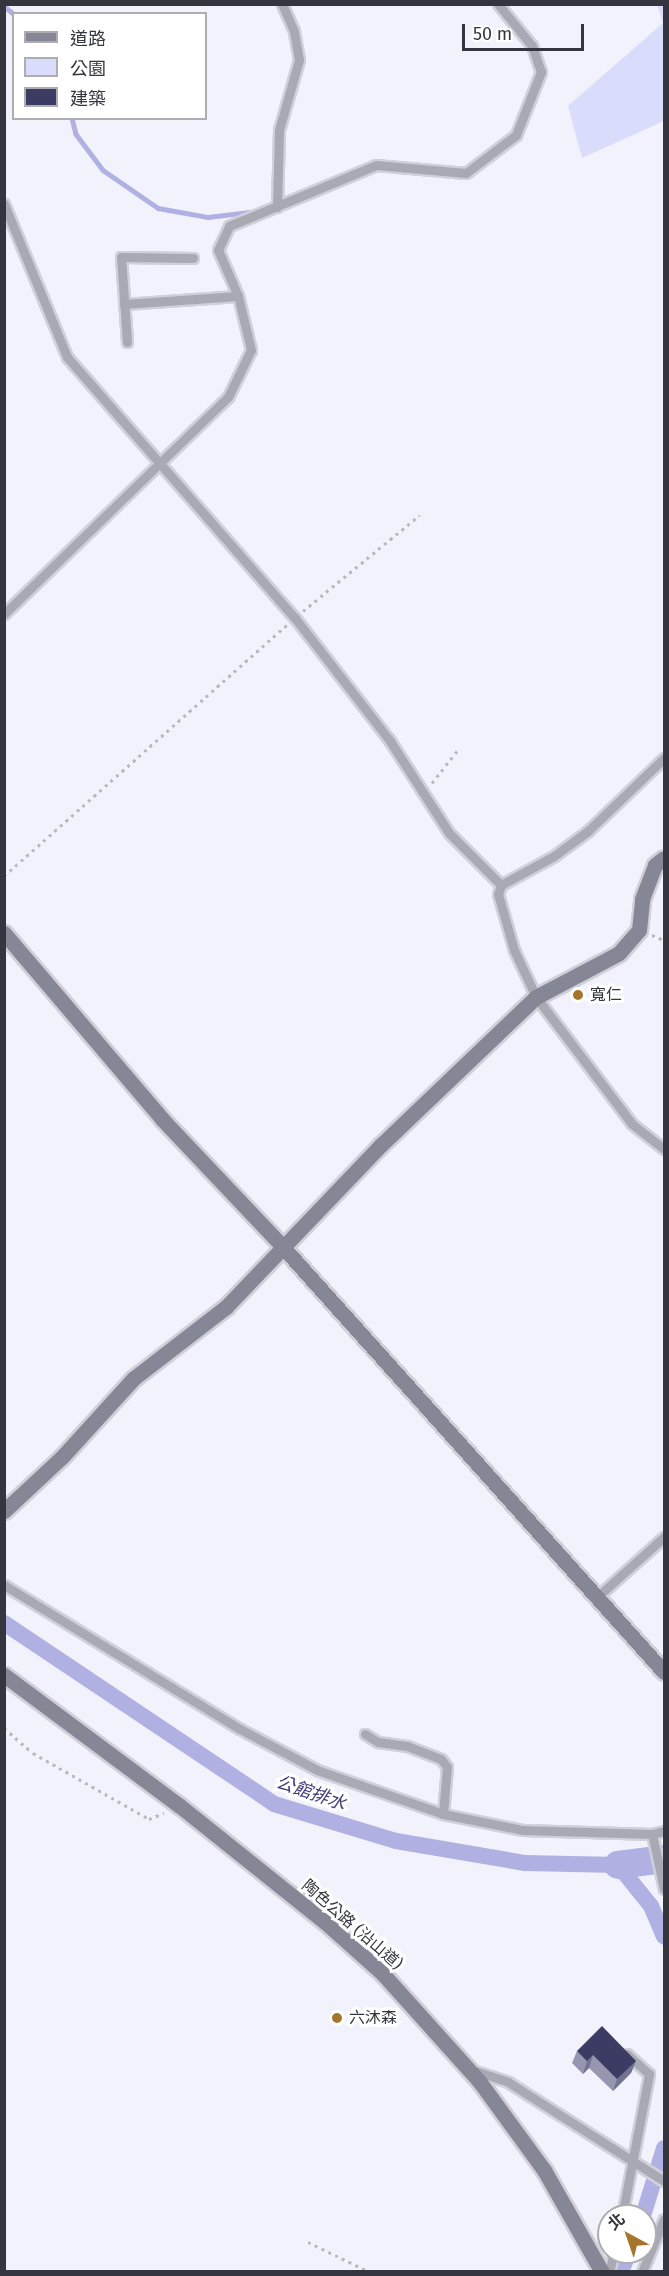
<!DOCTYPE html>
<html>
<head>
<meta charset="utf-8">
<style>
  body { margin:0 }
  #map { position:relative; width:669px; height:2276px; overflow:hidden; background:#f1f2fc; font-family:"Fira Sans","Noto Sans TC",sans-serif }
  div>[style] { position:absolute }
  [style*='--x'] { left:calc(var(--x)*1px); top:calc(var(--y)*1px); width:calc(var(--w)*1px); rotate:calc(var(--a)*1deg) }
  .green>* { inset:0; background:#dadcfc }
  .stream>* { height:4.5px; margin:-2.25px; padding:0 2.25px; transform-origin:2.25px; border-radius:2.25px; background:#b0b1e2 }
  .canal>* { height:16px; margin:-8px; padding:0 8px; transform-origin:8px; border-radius:8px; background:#b0b1e2 }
  .river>* { height:28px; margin:-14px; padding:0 14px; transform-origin:14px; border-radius:14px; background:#b0b1e2 }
  .path>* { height:3px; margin-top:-1.5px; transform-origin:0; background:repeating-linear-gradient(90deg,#b8b8c2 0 3px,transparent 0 7.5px) }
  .roads { filter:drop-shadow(2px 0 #cfd0da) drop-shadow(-2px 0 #cfd0da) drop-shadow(0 2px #cfd0da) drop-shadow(0 -2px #cfd0da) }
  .lane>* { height:9px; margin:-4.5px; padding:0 4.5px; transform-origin:4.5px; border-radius:4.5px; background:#a9a9b4 }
  .secondary>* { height:15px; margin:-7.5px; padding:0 7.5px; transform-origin:7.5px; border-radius:7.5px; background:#858696 }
  .wall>* { inset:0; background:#9696b0 }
  .shaded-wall>* { inset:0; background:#727291 }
  .building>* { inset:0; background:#3b3b63 }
  .dots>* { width:16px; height:16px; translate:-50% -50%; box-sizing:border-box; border:3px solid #fff; border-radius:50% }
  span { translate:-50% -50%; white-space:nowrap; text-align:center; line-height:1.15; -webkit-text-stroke:6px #fff; paint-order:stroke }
  .poi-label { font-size:16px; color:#35353f }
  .left { translate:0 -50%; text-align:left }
  .street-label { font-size:16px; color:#35353f }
  .water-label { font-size:18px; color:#413d79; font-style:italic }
  .frame { position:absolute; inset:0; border:6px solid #35353f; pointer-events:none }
  .legend { position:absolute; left:12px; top:12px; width:195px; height:108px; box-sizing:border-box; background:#fff; border:2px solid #aeaeb2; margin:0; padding:8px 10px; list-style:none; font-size:18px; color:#35353f }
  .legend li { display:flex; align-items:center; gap:12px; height:30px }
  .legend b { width:30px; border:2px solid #aeaeb2 }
  .north { position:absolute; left:597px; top:2204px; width:60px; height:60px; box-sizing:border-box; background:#fff; border:2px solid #aeaeb2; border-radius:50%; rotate:320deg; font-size:16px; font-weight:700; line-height:24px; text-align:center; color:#35353f }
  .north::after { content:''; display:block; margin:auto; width:21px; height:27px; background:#a6752b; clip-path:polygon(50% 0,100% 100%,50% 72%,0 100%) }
  .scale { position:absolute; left:462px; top:24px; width:122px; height:27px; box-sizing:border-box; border:3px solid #35353f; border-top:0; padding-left:8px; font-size:18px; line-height:21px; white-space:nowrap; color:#35353f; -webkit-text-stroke:4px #fff; paint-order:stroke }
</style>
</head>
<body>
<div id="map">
  <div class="green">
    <div style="clip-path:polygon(657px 5px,664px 5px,664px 121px,582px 158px,568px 106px,663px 23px)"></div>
  </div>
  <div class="stream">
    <div style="--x:4;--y:6;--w:13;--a:39"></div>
    <div style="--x:72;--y:118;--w:16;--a:76"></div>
    <div style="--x:76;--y:134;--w:45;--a:53.1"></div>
    <div style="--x:103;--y:170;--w:67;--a:34.6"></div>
    <div style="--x:158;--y:208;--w:51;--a:10.2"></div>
    <div style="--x:208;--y:217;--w:50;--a:-6.8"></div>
  </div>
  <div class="canal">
    <div style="--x:4;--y:1623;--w:325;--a:33.8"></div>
    <div style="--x:274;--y:1804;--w:127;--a:16.9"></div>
    <div style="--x:396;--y:1841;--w:131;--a:9.7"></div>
    <div style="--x:525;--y:1863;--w:93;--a:1.2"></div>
    <div style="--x:618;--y:1865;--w:53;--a:51.2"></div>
    <div style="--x:651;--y:1906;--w:33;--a:67"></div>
    <div style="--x:643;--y:2216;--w:71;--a:-72.8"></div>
    <div style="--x:621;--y:2272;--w:22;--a:-68"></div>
  </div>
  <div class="river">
    <div style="--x:618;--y:1865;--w:46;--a:-7.4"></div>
  </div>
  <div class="path">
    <div style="--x:303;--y:611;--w:151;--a:-39.4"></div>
    <div style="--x:432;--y:783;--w:41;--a:-52"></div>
    <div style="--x:4;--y:876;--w:378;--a:-41.6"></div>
    <div style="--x:652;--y:935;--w:13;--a:23"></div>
    <div style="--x:4;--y:1728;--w:38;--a:41"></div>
    <div style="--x:33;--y:1753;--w:133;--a:29.6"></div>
    <div style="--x:149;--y:1819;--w:16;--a:-22"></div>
    <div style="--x:308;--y:2242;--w:69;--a:25.8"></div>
  </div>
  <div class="roads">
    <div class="lane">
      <div style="--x:4;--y:204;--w:165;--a:67.6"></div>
      <div style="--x:67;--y:357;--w:347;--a:48.9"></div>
      <div style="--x:295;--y:618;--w:155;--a:52.3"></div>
      <div style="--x:390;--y:741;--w:109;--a:57.3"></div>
      <div style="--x:449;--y:833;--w:74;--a:45"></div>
      <div style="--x:277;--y:207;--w:77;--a:-88.5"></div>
      <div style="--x:279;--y:130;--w:73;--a:-74.1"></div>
      <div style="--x:299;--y:60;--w:29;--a:-100"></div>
      <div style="--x:294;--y:31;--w:30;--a:-114"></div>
      <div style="--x:124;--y:304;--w:114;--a:-4"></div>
      <div style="--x:127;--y:342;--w:85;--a:-94"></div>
      <div style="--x:121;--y:257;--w:72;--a:0.8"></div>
      <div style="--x:4;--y:614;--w:312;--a:-44.1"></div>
      <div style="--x:228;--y:397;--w:52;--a:-63.9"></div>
      <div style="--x:251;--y:350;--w:56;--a:-103.5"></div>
      <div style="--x:238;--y:296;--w:50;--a:-113.5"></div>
      <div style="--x:218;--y:250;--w:26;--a:-65"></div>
      <div style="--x:229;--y:226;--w:159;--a:-22.5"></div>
      <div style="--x:376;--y:165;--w:90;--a:5.1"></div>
      <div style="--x:466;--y:173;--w:63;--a:-37.2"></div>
      <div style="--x:516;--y:135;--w:68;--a:-68.4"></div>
      <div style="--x:541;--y:72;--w:28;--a:-109"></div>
      <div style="--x:532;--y:46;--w:54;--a:-129"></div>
      <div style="--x:664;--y:758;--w:105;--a:136.2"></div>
      <div style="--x:588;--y:831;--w:42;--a:143.7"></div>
      <div style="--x:554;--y:856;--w:60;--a:151.3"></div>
      <div style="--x:501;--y:885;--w:9;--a:108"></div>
      <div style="--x:498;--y:894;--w:58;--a:74.1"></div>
      <div style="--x:514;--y:950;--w:52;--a:64.9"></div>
      <div style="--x:536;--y:997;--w:159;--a:52.9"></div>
      <div style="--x:632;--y:1124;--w:41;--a:38"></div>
      <div style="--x:4;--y:1585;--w:276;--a:31.4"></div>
      <div style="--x:240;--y:1729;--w:87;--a:28"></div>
      <div style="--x:317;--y:1770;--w:133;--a:19.2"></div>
      <div style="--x:443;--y:1814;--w:82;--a:11.3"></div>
      <div style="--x:523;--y:1830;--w:129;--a:1.8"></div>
      <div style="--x:652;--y:1834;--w:12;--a:-14"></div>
      <div style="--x:596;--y:1598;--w:91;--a:-41.9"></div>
      <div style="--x:365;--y:1734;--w:15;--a:32"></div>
      <div style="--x:378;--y:1742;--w:29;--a:8"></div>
      <div style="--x:407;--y:1746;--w:36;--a:21"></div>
      <div style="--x:441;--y:1759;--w:10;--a:53"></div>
      <div style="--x:447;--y:1767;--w:47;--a:94.9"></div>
      <div style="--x:652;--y:1834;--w:56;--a:77.7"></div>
      <div style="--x:472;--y:2070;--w:38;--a:18"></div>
      <div style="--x:508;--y:2082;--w:185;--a:32.4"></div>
      <div style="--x:622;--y:2216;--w:145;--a:-79.2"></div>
      <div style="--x:649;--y:2074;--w:30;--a:-138"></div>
      <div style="--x:609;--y:2272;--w:21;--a:-76"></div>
      <div style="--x:642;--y:2272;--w:57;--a:-67.5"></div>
    </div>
    <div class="secondary">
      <div style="--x:4;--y:933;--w:245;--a:49.6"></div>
      <div style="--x:163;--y:1120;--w:173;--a:46.6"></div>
      <div style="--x:282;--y:1246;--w:572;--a:48.12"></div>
      <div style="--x:4;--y:1511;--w:79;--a:-43"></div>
      <div style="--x:62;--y:1457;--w:107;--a:-47.7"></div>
      <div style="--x:134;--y:1378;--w:116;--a:-37.7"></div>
      <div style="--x:226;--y:1307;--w:224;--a:-46.3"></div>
      <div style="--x:381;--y:1145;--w:214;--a:-43.7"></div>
      <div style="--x:536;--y:997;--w:94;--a:-27.9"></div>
      <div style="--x:619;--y:953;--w:30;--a:-49"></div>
      <div style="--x:639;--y:930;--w:31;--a:-84"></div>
      <div style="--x:642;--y:899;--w:36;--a:-69"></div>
      <div style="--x:655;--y:865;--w:11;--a:-38"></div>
      <div style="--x:4;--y:1675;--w:219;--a:36.7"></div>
      <div style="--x:180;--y:1806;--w:187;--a:38.7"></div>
      <div style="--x:326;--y:1923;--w:76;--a:41.8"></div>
      <div style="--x:383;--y:1974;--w:144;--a:48.1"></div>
      <div style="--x:479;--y:2081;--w:110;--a:53.9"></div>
      <div style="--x:544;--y:2170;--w:117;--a:60.4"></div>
    </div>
  </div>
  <div class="wall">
    <div style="clip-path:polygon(577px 2051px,636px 2061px,631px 2073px,613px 2091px,589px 2068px,583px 2074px,572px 2063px)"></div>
  </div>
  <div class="shaded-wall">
    <div style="clip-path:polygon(593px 2055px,589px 2068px,583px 2074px,587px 2061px)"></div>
    <div style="clip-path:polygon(636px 2061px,631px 2073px,613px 2091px,617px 2079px)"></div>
  </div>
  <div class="building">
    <div style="clip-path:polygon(602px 2026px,636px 2061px,617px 2079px,593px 2055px,587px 2061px,577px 2051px)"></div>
  </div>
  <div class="dots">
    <div style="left:578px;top:995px;background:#a6752b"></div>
    <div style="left:337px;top:2018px;background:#a6752b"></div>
  </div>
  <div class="poi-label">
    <span class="left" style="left:590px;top:995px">寬仁</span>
    <span class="left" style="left:349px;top:2018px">六沐森</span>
  </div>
  <div class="street-label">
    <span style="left:352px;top:1925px;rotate:41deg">陶色公路 (沿山道)</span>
  </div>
  <div class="water-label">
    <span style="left:311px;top:1793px;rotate:19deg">公館排水</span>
  </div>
  <div class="frame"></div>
  <ul class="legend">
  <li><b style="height:8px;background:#858696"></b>道路</li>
  <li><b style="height:16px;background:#dadcfc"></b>公園</li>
  <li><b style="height:16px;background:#3b3b63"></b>建築</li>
  </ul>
  <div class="north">北</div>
  <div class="scale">50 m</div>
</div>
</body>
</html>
